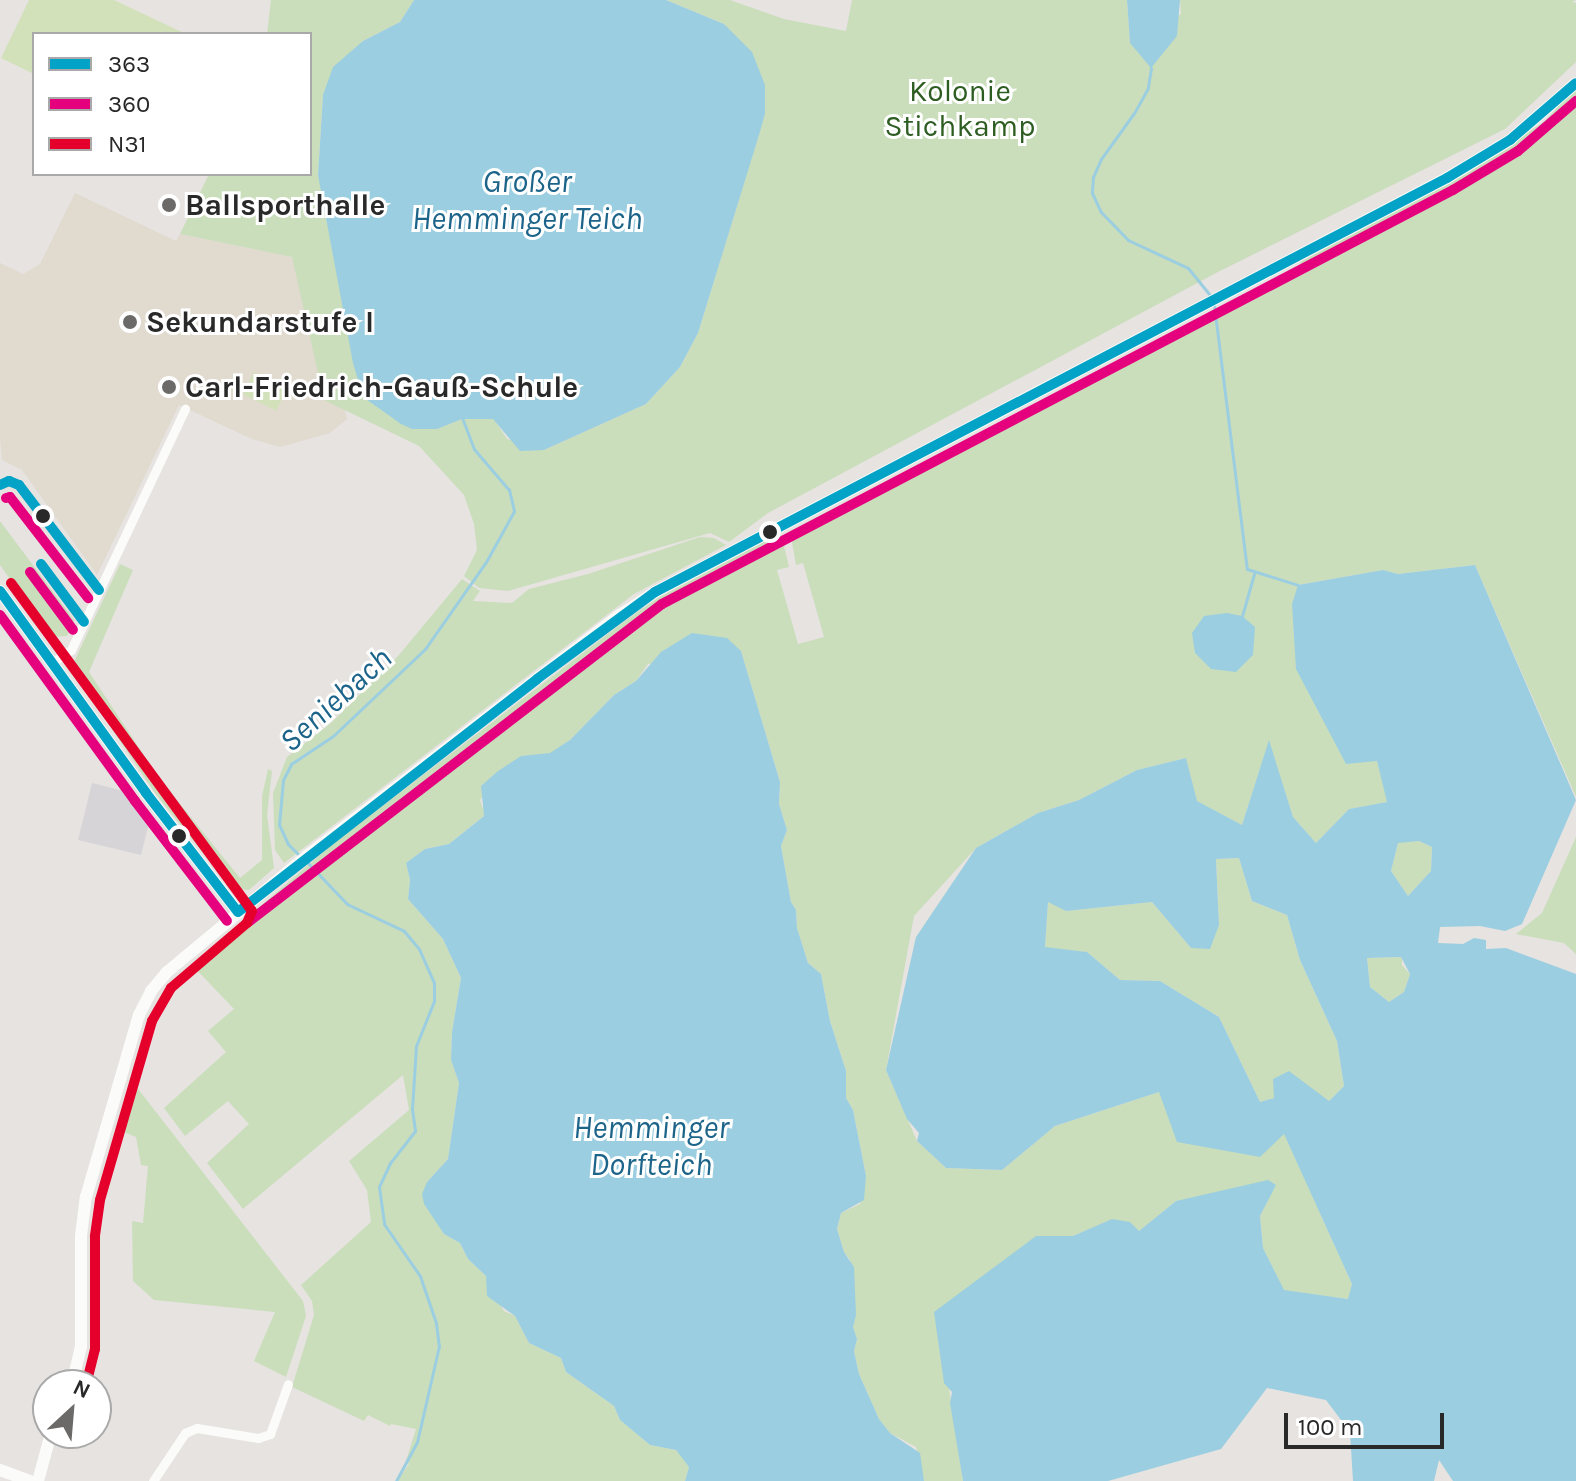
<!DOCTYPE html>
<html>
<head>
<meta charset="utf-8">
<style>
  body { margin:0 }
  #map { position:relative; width:1576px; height:1481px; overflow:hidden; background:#e6e3e0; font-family:Karla,sans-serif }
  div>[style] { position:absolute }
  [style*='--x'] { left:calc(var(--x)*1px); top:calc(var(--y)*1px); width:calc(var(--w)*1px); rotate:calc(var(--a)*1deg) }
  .industrial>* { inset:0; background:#d7d4d7 }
  .education>* { inset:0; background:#e0dacf }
  .green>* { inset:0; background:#cadebc }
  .pitch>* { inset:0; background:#d3e1bb; transform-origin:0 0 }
  .water>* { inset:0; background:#9bcee0 }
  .stream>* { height:3px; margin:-1.5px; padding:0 1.5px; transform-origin:1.5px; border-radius:1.5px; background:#9bcee0 }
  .street>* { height:9px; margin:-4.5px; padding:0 4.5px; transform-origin:4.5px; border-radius:4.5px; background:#fbfbfa }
  .secondary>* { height:12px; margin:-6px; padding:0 6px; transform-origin:6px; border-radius:6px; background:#fbfbfa }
  .bus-1>* { height:10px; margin:-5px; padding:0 5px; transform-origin:5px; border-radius:5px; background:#02a3c6 }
  .bus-2>* { height:10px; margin:-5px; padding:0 5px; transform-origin:5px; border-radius:5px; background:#e5007d }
  .bus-3>* { height:10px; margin:-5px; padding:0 5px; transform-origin:5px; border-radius:5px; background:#e4002b }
  .dots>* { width:22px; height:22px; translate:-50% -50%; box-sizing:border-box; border:4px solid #fff; border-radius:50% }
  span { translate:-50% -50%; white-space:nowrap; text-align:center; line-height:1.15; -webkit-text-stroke:6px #fff; paint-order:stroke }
  .park-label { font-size:30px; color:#2e5d22 }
  .poi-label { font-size:30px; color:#292929; font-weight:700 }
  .left { translate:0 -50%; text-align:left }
  .water-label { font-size:32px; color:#1c6489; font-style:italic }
  .legend { position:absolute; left:32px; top:32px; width:280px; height:144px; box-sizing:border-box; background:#fff; border:2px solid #a9a9a9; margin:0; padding:10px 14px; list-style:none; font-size:24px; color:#292929 }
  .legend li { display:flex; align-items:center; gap:16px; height:40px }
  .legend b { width:40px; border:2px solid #a9a9a9 }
  .north { position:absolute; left:32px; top:1369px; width:80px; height:80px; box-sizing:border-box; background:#fff; border:2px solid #a9a9a9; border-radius:50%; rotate:26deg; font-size:22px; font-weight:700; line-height:32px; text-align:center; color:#292929 }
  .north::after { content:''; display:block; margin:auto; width:28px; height:36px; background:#6b6a69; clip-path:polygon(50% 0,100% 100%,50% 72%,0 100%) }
  .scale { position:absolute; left:1284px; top:1413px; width:160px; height:36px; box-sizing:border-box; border:4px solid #292929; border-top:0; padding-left:10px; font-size:24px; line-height:28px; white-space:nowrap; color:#292929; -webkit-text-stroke:6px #fff; paint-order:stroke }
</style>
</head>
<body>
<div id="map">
  <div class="industrial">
    <div style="clip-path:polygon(92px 783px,132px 793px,151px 815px,141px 855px,78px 840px)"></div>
  </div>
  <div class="education">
    <div style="clip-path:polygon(75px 193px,176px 241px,180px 234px,292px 257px,334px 369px,347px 419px,330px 433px,280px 447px,252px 439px,179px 405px,97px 575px,22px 470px,2px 460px,0 438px,0 263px,23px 274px,40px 264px)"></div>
  </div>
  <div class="green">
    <div style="clip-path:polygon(271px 0,414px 0,400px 22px,363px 41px,323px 95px,318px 175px,412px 429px,436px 429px,462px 419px,494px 419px,507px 439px,544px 450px,646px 404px,680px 367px,698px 333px,765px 114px,765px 85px,724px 24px,666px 0,730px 0,784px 19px,846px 31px,852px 0,1127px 0,1130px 43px,1181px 14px,1180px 0,1576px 0,1572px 2px,1576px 3px,1576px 62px,1505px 129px,1216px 273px,768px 513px,729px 542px,710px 533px,508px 591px,479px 588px,464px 576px,477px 550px,474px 524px,464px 495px,419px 446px,324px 400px,292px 257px,180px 234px,209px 174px,310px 174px,310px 34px,267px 34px)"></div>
    <div style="clip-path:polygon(1576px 87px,1576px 797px,1475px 565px,1398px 574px,1383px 570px,1298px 585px,1377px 761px,1388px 802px,1349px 809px,1316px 843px,1293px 817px,1269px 742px,1242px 825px,1196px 801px,1186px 758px,1137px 770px,1079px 800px,1038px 813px,976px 848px,914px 916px,886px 1070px,917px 1141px,946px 1168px,1002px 1170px,1055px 1126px,1159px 1092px,1284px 1133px,1352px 1284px,1349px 1299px,1284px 1291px,1263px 1248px,1260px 1216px,1275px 1185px,1176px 1201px,1139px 1231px,1113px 1219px,1073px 1236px,1036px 1236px,949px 1388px,963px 1481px,924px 1481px,916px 1447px,890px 1433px,879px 1419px,859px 1374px,854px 1351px,857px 1339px,853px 1328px,850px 1260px,844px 1252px,837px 1229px,841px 1213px,860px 1204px,866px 1176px,853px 1110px,846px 1098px,846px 1071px,830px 1021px,821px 974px,808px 963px,797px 928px,796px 910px,791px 902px,781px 846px,787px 830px,779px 804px,780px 782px,741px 651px,648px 664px,636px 681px,614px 695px,570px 740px,550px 754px,521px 756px,480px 800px,485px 815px,449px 844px,425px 849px,406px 863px,410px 880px,408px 899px,443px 939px,461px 978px,452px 1032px,451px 1060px,459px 1083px,448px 1159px,427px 1182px,444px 1234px,460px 1243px,468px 1259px,486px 1276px,497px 1300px,504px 1311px,515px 1316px,529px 1343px,561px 1358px,566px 1372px,614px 1406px,620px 1420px,650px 1445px,676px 1450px,683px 1456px,689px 1467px,685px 1481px,398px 1481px,409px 1464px,406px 1461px,416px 1429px,391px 1424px,390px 1426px,368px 1415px,364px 1421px,292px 1387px,314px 1315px,312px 1301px,301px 1285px,371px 1222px,367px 1190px,349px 1161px,409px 1110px,403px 1075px,243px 1209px,207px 1163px,249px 1124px,228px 1101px,185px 1136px,164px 1108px,226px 1052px,208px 1031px,234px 1009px,192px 965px,334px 843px,625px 621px,658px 598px,781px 533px,789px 567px,777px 570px,798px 644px,824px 637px,803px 563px,796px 565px,790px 531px,1301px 266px,1300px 262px,1317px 253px,1469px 172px,1545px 121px)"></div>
    <div style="clip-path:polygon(0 521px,74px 620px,67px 636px,52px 637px,0 565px)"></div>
    <div style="clip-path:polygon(700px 537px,714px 538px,726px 545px,634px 594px,284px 863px,275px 850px,273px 793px,287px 757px,331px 723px,399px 655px,462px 579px,480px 591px,473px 601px,512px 603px,529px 589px,588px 574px)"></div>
    <div style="clip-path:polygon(120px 564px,133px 570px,89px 672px,159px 778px,240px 878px,262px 860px,262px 796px,268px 769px,272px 771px,267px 815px,274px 868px,249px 890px,231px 888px,155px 793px,73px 671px,72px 666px)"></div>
    <div style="clip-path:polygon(1576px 837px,1576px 954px,1564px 943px,1516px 934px,1542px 913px)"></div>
    <div style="clip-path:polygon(1419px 841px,1432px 847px,1431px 871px,1408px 896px,1391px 871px,1398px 842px)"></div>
    <div style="clip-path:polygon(1239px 858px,1252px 901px,1287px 915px,1300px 960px,1337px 1041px,1344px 1086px,1329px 1101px,1274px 1098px,1260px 1102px,1219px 1017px,1160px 981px,1120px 980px,1087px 952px,1045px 948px,1048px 901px,1066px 911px,1152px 902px,1191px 948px,1219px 925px,1216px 859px)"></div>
    <div style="clip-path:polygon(1402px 957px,1402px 965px,1410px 974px,1404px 992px,1389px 1002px,1370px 987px,1367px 958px)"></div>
    <div style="clip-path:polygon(135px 1085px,303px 1301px,306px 1316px,286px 1377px,254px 1361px,275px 1312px,154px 1300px,133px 1281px,132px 1221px,143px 1223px,148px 1166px,141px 1165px,136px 1137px,116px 1129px,127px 1092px)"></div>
  </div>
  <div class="pitch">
    <div style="clip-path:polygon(29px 0,114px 0,186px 34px,34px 34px,34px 74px,1px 58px)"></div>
    <div style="left:254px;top:372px;width:37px;height:25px;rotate:26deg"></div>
  </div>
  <div class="water">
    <div style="clip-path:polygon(414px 0,666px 0,724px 24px,752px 52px,765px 85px,765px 114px,759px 135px,698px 333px,680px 367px,646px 404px,544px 450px,520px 451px,493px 419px,462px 419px,437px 429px,412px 429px,401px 424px,363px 397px,353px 363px,318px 175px,323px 95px,333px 67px,363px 41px,400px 22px)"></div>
    <div style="clip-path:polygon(1127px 0,1180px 0,1177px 36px,1151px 68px,1130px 43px)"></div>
    <div style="clip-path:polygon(evenodd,1475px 565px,1576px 800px,1522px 924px,1505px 931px,1480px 926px,1440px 927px,1438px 943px,1463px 944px,1474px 938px,1486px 940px,1486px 949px,1506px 948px,1576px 974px,1576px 1481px,1453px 1481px,1439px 1460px,1434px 1481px,1353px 1481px,1350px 1432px,1326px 1400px,1267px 1388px,1221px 1449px,1108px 1481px,963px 1481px,950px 1403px,952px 1392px,944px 1383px,934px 1312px,1036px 1236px,1073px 1236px,1112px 1219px,1130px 1222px,1139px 1231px,1176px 1201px,1268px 1180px,1276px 1185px,1260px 1216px,1263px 1248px,1284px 1290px,1348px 1299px,1352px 1284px,1284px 1134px,1260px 1157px,1177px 1142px,1159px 1092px,1055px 1126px,1002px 1170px,946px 1168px,917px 1141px,919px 1133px,907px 1119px,886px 1070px,916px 937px,976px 848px,1038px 813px,1079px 800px,1137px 770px,1186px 758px,1197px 801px,1242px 825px,1269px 740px,1293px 817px,1316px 843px,1349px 809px,1387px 802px,1377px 761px,1346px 764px,1296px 669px,1292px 604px,1298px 585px,1383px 570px,1398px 574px,1475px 565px,1419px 841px,1432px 847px,1431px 871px,1408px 896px,1391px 871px,1398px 843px,1419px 841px,1475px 565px,1239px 858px,1252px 901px,1287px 915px,1300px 960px,1337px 1041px,1344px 1086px,1329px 1101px,1289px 1071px,1273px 1079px,1274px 1098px,1260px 1102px,1219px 1017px,1160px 981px,1120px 980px,1087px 952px,1045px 947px,1048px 902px,1066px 911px,1152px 902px,1191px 948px,1210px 949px,1219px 925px,1216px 859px,1239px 858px,1475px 565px,1401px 957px,1410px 974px,1404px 992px,1389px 1002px,1370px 987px,1367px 958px,1401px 957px)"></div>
    <div style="clip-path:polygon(1227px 613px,1242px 616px,1255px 627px,1253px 655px,1236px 672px,1211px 669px,1195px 653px,1192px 633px,1204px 616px)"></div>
    <div style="clip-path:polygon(692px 633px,727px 638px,741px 651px,780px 782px,779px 804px,787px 830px,781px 846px,791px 902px,796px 910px,797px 928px,808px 963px,821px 974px,830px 1021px,846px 1071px,846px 1098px,853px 1110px,866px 1176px,864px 1200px,841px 1213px,837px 1229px,844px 1252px,854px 1267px,856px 1315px,853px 1327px,857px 1339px,854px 1351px,859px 1374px,879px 1419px,890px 1433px,920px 1453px,924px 1481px,685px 1481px,689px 1467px,676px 1450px,650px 1445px,620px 1420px,614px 1406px,566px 1372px,561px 1358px,529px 1343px,515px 1316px,487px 1296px,486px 1276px,468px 1259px,460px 1243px,444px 1234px,424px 1204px,422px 1194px,427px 1182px,448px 1159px,459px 1083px,451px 1060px,452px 1032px,461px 978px,443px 939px,408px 899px,410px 880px,406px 863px,425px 849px,449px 844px,484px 816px,481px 786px,498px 771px,521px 756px,550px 753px,570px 740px,614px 695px,636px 681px,661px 652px)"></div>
  </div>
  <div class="stream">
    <div style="--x:1151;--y:68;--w:20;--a:99"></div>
    <div style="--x:1148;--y:88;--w:29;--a:119"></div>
    <div style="--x:1134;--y:113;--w:57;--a:125.7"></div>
    <div style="--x:1101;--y:159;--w:20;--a:114"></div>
    <div style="--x:1093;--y:177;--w:16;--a:94"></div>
    <div style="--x:1092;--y:193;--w:21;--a:65"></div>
    <div style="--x:1101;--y:212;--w:39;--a:46"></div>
    <div style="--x:1128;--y:240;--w:66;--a:25"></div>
    <div style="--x:1188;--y:268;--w:38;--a:51"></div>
    <div style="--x:1214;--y:305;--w:266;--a:82.9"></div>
    <div style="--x:1247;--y:569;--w:53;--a:17.4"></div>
    <div style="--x:1242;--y:616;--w:44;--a:-74.1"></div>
    <div style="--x:299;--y:855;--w:16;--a:-135"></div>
    <div style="--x:288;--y:844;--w:21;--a:-115"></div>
    <div style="--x:279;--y:825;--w:45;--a:-84.9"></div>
    <div style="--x:283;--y:780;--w:18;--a:-63"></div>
    <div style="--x:291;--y:764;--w:50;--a:-33.7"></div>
    <div style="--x:333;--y:736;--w:127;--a:-43.4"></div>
    <div style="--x:425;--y:649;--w:106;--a:-55"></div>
    <div style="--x:486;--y:562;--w:58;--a:-61.2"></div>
    <div style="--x:514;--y:511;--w:22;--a:-103"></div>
    <div style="--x:509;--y:490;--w:54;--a:-130.5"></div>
    <div style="--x:474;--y:449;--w:34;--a:-111"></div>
    <div style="--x:308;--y:863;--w:57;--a:46.4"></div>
    <div style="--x:347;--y:904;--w:63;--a:25.3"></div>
    <div style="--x:404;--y:931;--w:23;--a:50"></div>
    <div style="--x:419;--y:949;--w:37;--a:66"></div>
    <div style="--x:434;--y:983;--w:18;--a:90"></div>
    <div style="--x:434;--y:1001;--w:48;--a:111.8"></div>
    <div style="--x:416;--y:1046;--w:63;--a:93.6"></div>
    <div style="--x:412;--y:1109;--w:22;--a:82"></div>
    <div style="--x:415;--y:1131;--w:41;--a:128"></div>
    <div style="--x:390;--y:1163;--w:26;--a:115"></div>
    <div style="--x:379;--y:1187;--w:37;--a:82"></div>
    <div style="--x:384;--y:1224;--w:63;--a:55.3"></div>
    <div style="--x:420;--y:1276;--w:50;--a:71.2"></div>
    <div style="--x:436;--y:1323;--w:23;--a:83"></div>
    <div style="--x:439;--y:1346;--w:98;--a:102.9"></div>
    <div style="--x:417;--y:1442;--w:44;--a:118.3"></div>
  </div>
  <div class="street">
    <div style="--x:53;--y:662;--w:22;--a:-34"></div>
    <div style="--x:71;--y:650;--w:267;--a:-64.7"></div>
    <div style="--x:153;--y:1481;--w:58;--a:-56.3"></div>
    <div style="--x:185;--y:1433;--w:13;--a:-23"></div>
    <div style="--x:197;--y:1428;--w:62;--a:9.3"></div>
    <div style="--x:258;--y:1438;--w:13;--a:-18"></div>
    <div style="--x:270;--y:1434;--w:53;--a:-70.2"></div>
  </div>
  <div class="secondary">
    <div style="--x:0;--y:591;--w:249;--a:54.1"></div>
    <div style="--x:146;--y:793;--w:150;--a:52.3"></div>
    <div style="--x:72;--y:1385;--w:39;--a:-77"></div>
    <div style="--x:81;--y:1347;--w:111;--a:-90"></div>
    <div style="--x:81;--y:1236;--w:39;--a:-83"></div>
    <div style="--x:86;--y:1197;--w:190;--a:-73.8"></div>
    <div style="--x:139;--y:1015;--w:27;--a:-63"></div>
    <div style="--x:151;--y:991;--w:25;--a:-50"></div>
    <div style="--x:167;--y:972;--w:183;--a:-39.7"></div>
    <div style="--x:308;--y:855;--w:394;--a:-37.6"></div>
    <div style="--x:620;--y:615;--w:42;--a:-33.3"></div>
    <div style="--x:655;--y:592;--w:894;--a:-27.6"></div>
    <div style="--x:1447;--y:178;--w:74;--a:-31.1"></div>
    <div style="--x:1510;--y:140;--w:87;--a:-40.8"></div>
    <div style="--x:0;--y:1470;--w:33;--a:20"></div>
    <div style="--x:38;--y:1481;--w:50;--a:-74.8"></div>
  </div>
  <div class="bus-1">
    <div style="--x:0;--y:485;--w:10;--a:-24"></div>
    <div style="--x:9;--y:481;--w:11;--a:22"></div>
    <div style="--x:19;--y:485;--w:132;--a:52.7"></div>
    <div style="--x:41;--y:564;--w:72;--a:53.4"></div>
    <div style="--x:0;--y:591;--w:249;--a:54.1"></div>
    <div style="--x:146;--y:793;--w:150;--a:52.3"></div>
    <div style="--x:238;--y:912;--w:379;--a:-37.9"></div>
    <div style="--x:537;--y:679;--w:147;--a:-36.4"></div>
    <div style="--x:655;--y:592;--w:894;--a:-27.6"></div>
    <div style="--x:1447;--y:178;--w:74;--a:-31.1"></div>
    <div style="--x:1510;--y:140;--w:87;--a:-40.8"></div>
  </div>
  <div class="bus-2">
    <div style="--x:6;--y:498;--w:4;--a:-14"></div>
    <div style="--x:10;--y:497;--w:128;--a:52.3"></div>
    <div style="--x:30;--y:572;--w:72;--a:53.4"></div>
    <div style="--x:0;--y:615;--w:230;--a:54"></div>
    <div style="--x:135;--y:801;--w:151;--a:52.5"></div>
    <div style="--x:247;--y:923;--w:523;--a:-37.55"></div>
    <div style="--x:662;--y:604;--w:893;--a:-27.63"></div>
    <div style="--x:1453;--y:190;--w:76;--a:-31"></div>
    <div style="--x:1518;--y:151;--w:77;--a:-40.8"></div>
  </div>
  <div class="bus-3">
    <div style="--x:11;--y:583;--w:407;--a:53.7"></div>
    <div style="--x:252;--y:911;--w:13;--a:113"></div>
    <div style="--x:247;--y:923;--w:100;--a:139.5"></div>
    <div style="--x:171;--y:988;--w:38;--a:120"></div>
    <div style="--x:152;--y:1021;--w:186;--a:106.2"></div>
    <div style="--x:100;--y:1200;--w:37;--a:98"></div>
    <div style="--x:95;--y:1237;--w:112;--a:90"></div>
    <div style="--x:95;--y:1349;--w:37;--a:104"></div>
  </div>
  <div class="dots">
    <div style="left:169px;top:205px;background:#6b6a69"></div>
    <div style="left:130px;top:322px;background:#6b6a69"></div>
    <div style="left:169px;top:387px;background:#6b6a69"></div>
    <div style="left:43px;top:516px;background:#292929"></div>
    <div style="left:770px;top:532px;background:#292929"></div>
    <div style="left:179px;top:836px;background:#292929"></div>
  </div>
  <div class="park-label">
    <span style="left:960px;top:108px">Kolonie<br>Stichkamp</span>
  </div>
  <div class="poi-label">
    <span class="left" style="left:185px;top:205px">Ballsporthalle</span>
    <span class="left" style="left:146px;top:322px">Sekundarstufe I</span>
    <span class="left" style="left:185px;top:387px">Carl-Friedrich-Gauß-Schule</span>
  </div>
  <div class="water-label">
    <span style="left:527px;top:201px">Großer<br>Hemminger Teich</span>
    <span style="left:336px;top:700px;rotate:-42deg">Seniebach</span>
    <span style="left:651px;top:1147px">Hemminger<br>Dorfteich</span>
  </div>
  <ul class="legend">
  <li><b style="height:10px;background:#02a3c6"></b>363</li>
  <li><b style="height:10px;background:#e5007d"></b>360</li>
  <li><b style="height:10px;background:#e4002b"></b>N31</li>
  </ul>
  <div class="north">N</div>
  <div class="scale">100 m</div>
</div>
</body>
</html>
